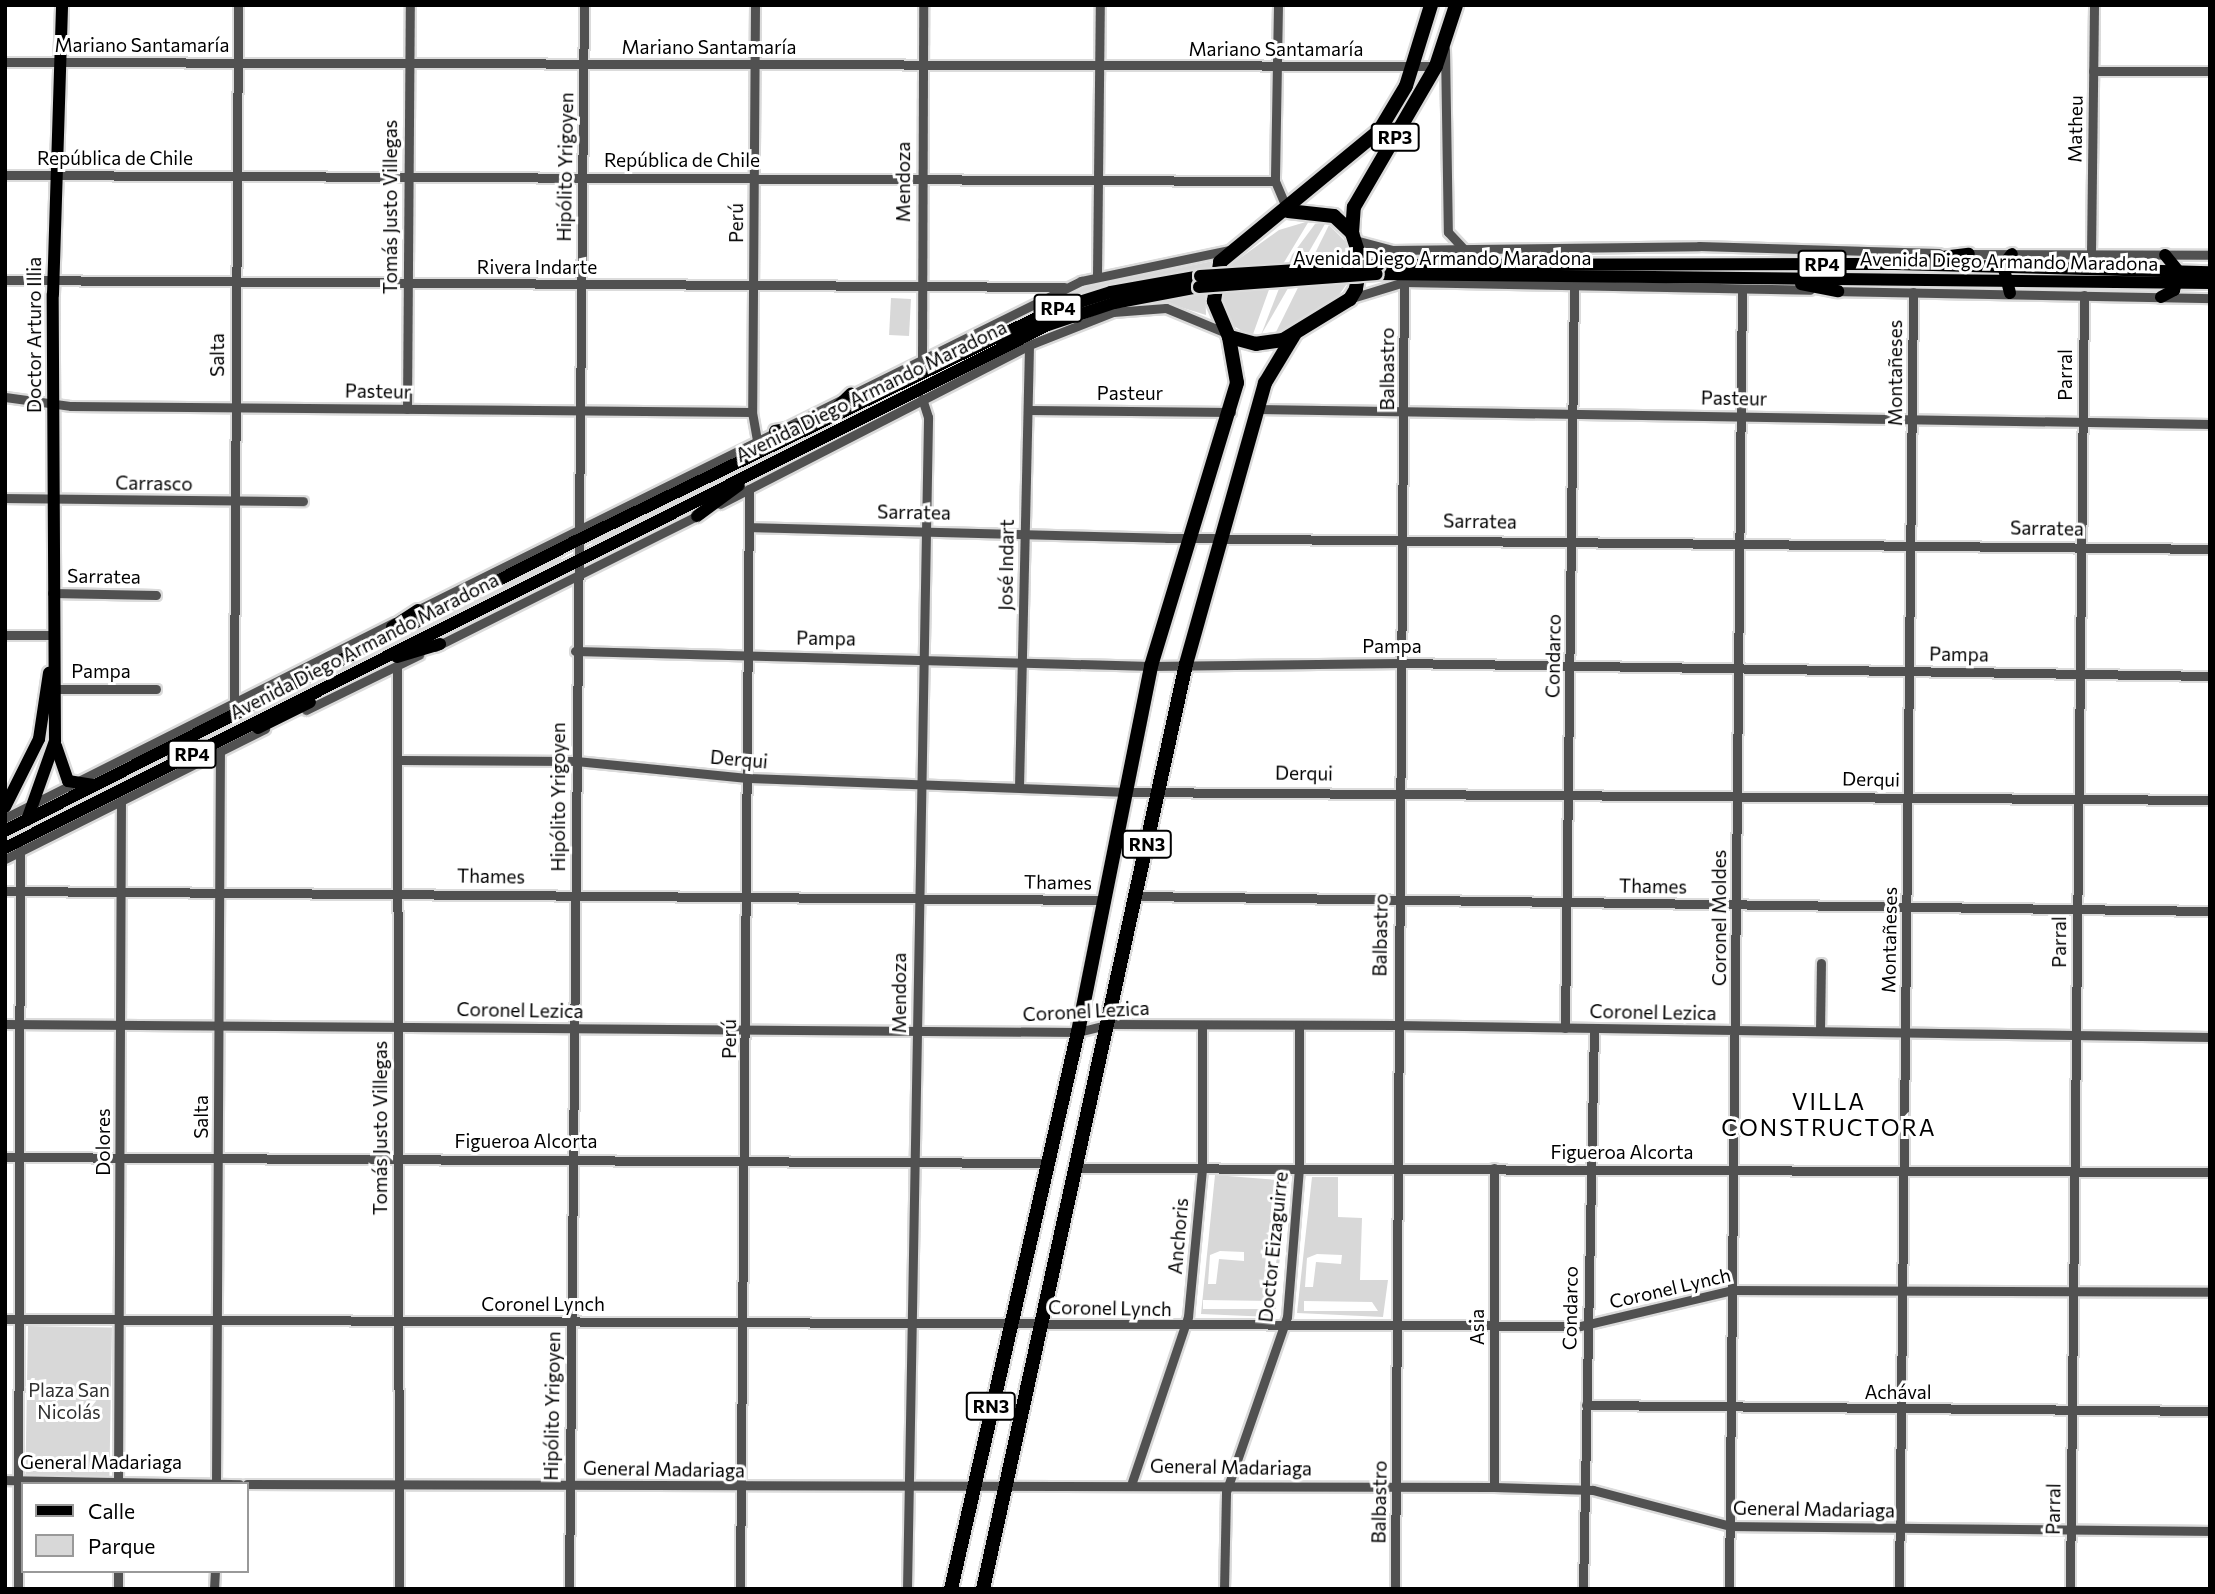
<!DOCTYPE html>
<html>
<head>
<meta charset="utf-8">
<style>
  body { margin:0 }
  #map { position:relative; width:2215px; height:1594px; overflow:hidden; background:#fff; font-family:Commissioner,sans-serif }
  div>[style] { position:absolute }
  [style*='--x'] { left:calc(var(--x)*1px); top:calc(var(--y)*1px); width:calc(var(--w)*1px); rotate:calc(var(--a)*1deg) }
  .green>* { inset:0; background:#d8d8d8; transform-origin:0 0 }
  .roads { filter:drop-shadow(2px 0 #dbdbdb) drop-shadow(-2px 0 #dbdbdb) drop-shadow(0 2px #dbdbdb) drop-shadow(0 -2px #dbdbdb) }
  .minor>* { height:9px; margin:-4.5px; padding:0 4.5px; transform-origin:4.5px; border-radius:4.5px; background:#515151 }
  .major>* { height:12px; margin:-6px; padding:0 6px; transform-origin:6px; border-radius:6px; background:#000 }
  .highway>* { height:14px; margin:-7px; padding:0 7px; transform-origin:7px; border-radius:7px; background:#000 }
  .bridges { filter:drop-shadow(2px 0 #dbdbdb) drop-shadow(-2px 0 #dbdbdb) drop-shadow(0 2px #dbdbdb) drop-shadow(0 -2px #dbdbdb) }
  .major-bridge>* { height:12px; margin:-6px; padding:0 6px; transform-origin:6px; border-radius:6px; background:#000 }
  span { translate:-50% -50%; white-space:nowrap; text-align:center; line-height:1.15; -webkit-text-stroke:6px #fff; paint-order:stroke }
  .shield-label span { padding:2px 5px; background:#fff; border:2px solid; border-radius:5px; -webkit-text-stroke-width:0 }
  .shield-label { font-size:18px; color:#000; font-weight:700 }
  .street-label { font-size:19px; color:#000 }
  .park-label { font-size:19px; color:#2f2f2f }
  .quarter-label { font-size:23px; color:#000; letter-spacing:2px }
  .frame { position:absolute; inset:0; border:7px solid #000; pointer-events:none }
  .legend { position:absolute; left:21px; top:1482px; width:228px; height:91px; box-sizing:border-box; background:#fff; border:2px solid #999; margin:0; padding:9px 12px; list-style:none; font-size:21px; color:#000 }
  .legend li { display:flex; align-items:center; gap:14px; height:35px }
  .legend b { width:35px; border:2px solid #999 }
</style>
</head>
<body>
<div id="map">
  <div class="green">
    <div style="clip-path:polygon(1309px 221px,1271px 284px,1252px 337px,1227px 322px,1219px 291px,1229px 266px,1279px 230px)"></div>
    <div style="clip-path:polygon(1315px 224px,1325px 224px,1261px 335px,1292px 255px)"></div>
    <div style="clip-path:polygon(1329px 225px,1348px 244px,1349px 281px,1336px 299px,1275px 334px)"></div>
    <div style="clip-path:polygon(1213px 261px,1205px 279px,1206px 315px,1167px 303px,1093px 312px,738px 490px,1040px 331px,1094px 311px,1194px 291px,1196px 269px,1078px 294px,842px 405px,1072px 289px)"></div>
    <div style="left:1644px;top:270px;width:342px;height:8px"></div>
    <div style="left:891px;top:298px;width:20px;height:37px;rotate:3deg"></div>
    <div style="clip-path:polygon(904px 388px,861px 413px,592px 544px,591px 541px)"></div>
    <div style="clip-path:polygon(560px 556px,562px 560px,42px 824px,44px 819px)"></div>
    <div style="clip-path:polygon(evenodd,1215px 1175px,1289px 1181px,1273px 1317px,1201px 1314px,1215px 1175px,1272px 1212px,1281px 1213px,1274px 1285px,1266px 1284px,1272px 1212px,1215px 1175px,1220px 1251px,1244px 1252px,1244px 1261px,1219px 1259px,1216px 1284px,1208px 1284px,1210px 1255px,1220px 1251px,1215px 1175px,1203px 1300px,1275px 1301px,1276px 1309px,1203px 1309px,1203px 1300px)"></div>
    <div style="clip-path:polygon(evenodd,1312px 1177px,1338px 1177px,1338px 1217px,1362px 1218px,1360px 1280px,1388px 1280px,1383px 1317px,1297px 1313px,1312px 1177px,1317px 1254px,1342px 1255px,1341px 1264px,1316px 1262px,1313px 1287px,1305px 1287px,1307px 1258px,1317px 1254px,1312px 1177px,1304px 1301px,1372px 1302px,1378px 1311px,1304px 1311px,1304px 1301px)"></div>
    <div style="left:28px;top:1326px;width:84px;height:150px;rotate:1deg"></div>
  </div>
  <div class="roads">
    <div class="minor">
      <div style="--x:755;--y:5;--w:407;--a:90.4"></div>
      <div style="--x:752;--y:412;--w:28;--a:80"></div>
      <div style="--x:1278;--y:5;--w:176;--a:91"></div>
      <div style="--x:1275;--y:181;--w:33;--a:67"></div>
      <div style="--x:1445;--y:49;--w:183;--a:89.1"></div>
      <div style="--x:1448;--y:232;--w:22;--a:47"></div>
      <div style="--x:5;--y:62;--w:1431;--a:0.16"></div>
      <div style="--x:2093;--y:71;--w:117;--a:0"></div>
      <div style="--x:5;--y:175;--w:1270;--a:0.27"></div>
      <div style="--x:1355;--y:240;--w:38;--a:15"></div>
      <div style="--x:1392;--y:250;--w:307;--a:-0.7"></div>
      <div style="--x:1699;--y:246;--w:240;--a:1.7"></div>
      <div style="--x:2091;--y:253;--w:248;--a:-89.3"></div>
      <div style="--x:1964;--y:254;--w:246;--a:0.2"></div>
      <div style="--x:1097;--y:275;--w:270;--a:-89.4"></div>
      <div style="--x:5;--y:280;--w:1059;--a:0.38"></div>
      <div style="--x:1835;--y:291;--w:375;--a:1.1"></div>
      <div style="--x:1352;--y:298;--w:54;--a:-17.1"></div>
      <div style="--x:1404;--y:282;--w:406;--a:1.1"></div>
      <div style="--x:922;--y:359;--w:354;--a:-89.8"></div>
      <div style="--x:5;--y:397;--w:67;--a:7.8"></div>
      <div style="--x:71;--y:406;--w:681;--a:0.5"></div>
      <div style="--x:407;--y:409;--w:404;--a:-89.6"></div>
      <div style="--x:1257;--y:409;--w:953;--a:0.9"></div>
      <div style="--x:1029;--y:410;--w:202;--a:0.6"></div>
      <div style="--x:5;--y:498;--w:298;--a:0.6"></div>
      <div style="--x:720;--y:504;--w:348;--a:-27.2"></div>
      <div style="--x:1029;--y:345;--w:90;--a:-21.4"></div>
      <div style="--x:1113;--y:312;--w:53;--a:-4.3"></div>
      <div style="--x:1166;--y:308;--w:63;--a:22.5"></div>
      <div style="--x:750;--y:527;--w:417;--a:1.5"></div>
      <div style="--x:1167;--y:538;--w:1043;--a:0.6"></div>
      <div style="--x:52;--y:593;--w:104;--a:1.1"></div>
      <div style="--x:413;--y:612;--w:746;--a:-26.36"></div>
      <div style="--x:1081;--y:281;--w:151;--a:-11.8"></div>
      <div style="--x:5;--y:635;--w:47;--a:0"></div>
      <div style="--x:435;--y:647;--w:297;--a:-26.6"></div>
      <div style="--x:575;--y:651;--w:576;--a:1.49"></div>
      <div style="--x:1151;--y:666;--w:250;--a:-0.7"></div>
      <div style="--x:1401;--y:663;--w:809;--a:0.92"></div>
      <div style="--x:397;--y:667;--w:922;--a:89.88"></div>
      <div style="--x:49;--y:689;--w:107;--a:0"></div>
      <div style="--x:234;--y:704;--w:699;--a:-89.67"></div>
      <div style="--x:306;--y:710;--w:126;--a:-26"></div>
      <div style="--x:400;--y:760;--w:176;--a:0.3"></div>
      <div style="--x:576;--y:761;--w:172;--a:5.7"></div>
      <div style="--x:747;--y:778;--w:376;--a:2.1"></div>
      <div style="--x:1123;--y:792;--w:1087;--a:0.42"></div>
      <div style="--x:1019;--y:787;--w:442;--a:-88.7"></div>
      <div style="--x:5;--y:818;--w:436;--a:-26.7"></div>
      <div style="--x:5;--y:859;--w:291;--a:-26.6"></div>
      <div style="--x:5;--y:891;--w:1097;--a:0.47"></div>
      <div style="--x:1137;--y:896;--w:1073;--a:0.8"></div>
      <div style="--x:5;--y:1024;--w:1073;--a:0.43"></div>
      <div style="--x:1078;--y:1032;--w:33;--a:-14"></div>
      <div style="--x:1110;--y:1024;--w:286;--a:0.2"></div>
      <div style="--x:1396;--y:1025;--w:814;--a:0.84"></div>
      <div style="--x:1565;--y:1028;--w:743;--a:-89.31"></div>
      <div style="--x:1820;--y:1031;--w:68;--a:-89.2"></div>
      <div style="--x:5;--y:1157;--w:1042;--a:0.33"></div>
      <div style="--x:1075;--y:1168;--w:1135;--a:0.2"></div>
      <div style="--x:5;--y:1319;--w:1575;--a:0.25"></div>
      <div style="--x:1580;--y:1326;--w:156;--a:-13.3"></div>
      <div style="--x:1732;--y:1290;--w:478;--a:0.2"></div>
      <div style="--x:1586;--y:1405;--w:624;--a:0.55"></div>
      <div style="--x:5;--y:1480;--w:234;--a:1"></div>
      <div style="--x:1132;--y:1482;--w:174;--a:-71.3"></div>
      <div style="--x:1188;--y:1317;--w:150;--a:-84.6"></div>
      <div style="--x:1202;--y:1168;--w:143;--a:-90"></div>
      <div style="--x:118;--y:1484;--w:683;--a:-89.75"></div>
      <div style="--x:216;--y:1484;--w:733;--a:-89.69"></div>
      <div style="--x:247;--y:1484;--w:1247;--a:0.14"></div>
      <div style="--x:1494;--y:1487;--w:99;--a:1.7"></div>
      <div style="--x:1593;--y:1490;--w:142;--a:14.7"></div>
      <div style="--x:1730;--y:1526;--w:480;--a:0.6"></div>
      <div style="--x:1494;--y:1487;--w:319;--a:-90"></div>
      <div style="--x:18;--y:1589;--w:740;--a:-89.85"></div>
      <div style="--x:118;--y:1589;--w:18;--a:-90"></div>
      <div style="--x:214;--y:1589;--w:18;--a:-87"></div>
      <div style="--x:569;--y:1589;--w:1584;--a:-89.46"></div>
      <div style="--x:740;--y:1589;--w:1100;--a:-89.53"></div>
      <div style="--x:907;--y:1589;--w:1172;--a:-88.97"></div>
      <div style="--x:928;--y:417;--w:19;--a:-108"></div>
      <div style="--x:1224;--y:1589;--w:97;--a:-88.8"></div>
      <div style="--x:1226;--y:1492;--w:185;--a:-70.8"></div>
      <div style="--x:1287;--y:1317;--w:150;--a:-85.4"></div>
      <div style="--x:1299;--y:1167;--w:142;--a:-90"></div>
      <div style="--x:1395;--y:1589;--w:1307;--a:-89.61"></div>
      <div style="--x:1583;--y:1589;--w:561;--a:-88.88"></div>
      <div style="--x:1729;--y:1589;--w:1300;--a:-89.43"></div>
      <div style="--x:1899;--y:1589;--w:1297;--a:-89.38"></div>
      <div style="--x:2070;--y:1589;--w:1294;--a:-89.38"></div>
    </div>
    <div class="major">
      <div style="--x:1934;--y:258;--w:35;--a:-7"></div>
      <div style="--x:1379;--y:265;--w:516;--a:-0.11"></div>
      <div style="--x:1895;--y:264;--w:315;--a:1.5"></div>
      <div style="--x:1377;--y:274;--w:833;--a:0.62"></div>
      <div style="--x:1801;--y:284;--w:38;--a:11"></div>
      <div style="--x:2010;--y:293;--w:29;--a:-104"></div>
      <div style="--x:2003;--y:265;--w:14;--a:-51"></div>
      <div style="--x:2161;--y:297;--w:15;--a:-28"></div>
      <div style="--x:2174;--y:290;--w:19;--a:-74"></div>
      <div style="--x:2179;--y:272;--w:22;--a:-129"></div>
      <div style="--x:831;--y:413;--w:28;--a:-44"></div>
      <div style="--x:775;--y:431;--w:27;--a:-10"></div>
      <div style="--x:697;--y:516;--w:52;--a:-36.4"></div>
      <div style="--x:392;--y:627;--w:31;--a:-33"></div>
      <div style="--x:397;--y:657;--w:45;--a:-16.8"></div>
      <div style="--x:258;--y:728;--w:58;--a:-26.6"></div>
      <div style="--x:56;--y:746;--w:37;--a:71"></div>
      <div style="--x:68;--y:781;--w:24;--a:9"></div>
      <div style="--x:5;--y:807;--w:76;--a:-63.4"></div>
      <div style="--x:39;--y:739;--w:67;--a:-81.4"></div>
      <div style="--x:27;--y:820;--w:84;--a:-70.5"></div>
      <div style="--x:55;--y:741;--w:447;--a:-90.3"></div>
      <div style="--x:53;--y:294;--w:289;--a:-88.2"></div>
      <div style="--x:5;--y:831;--w:640;--a:-26.93"></div>
      <div style="--x:576;--y:541;--w:528;--a:-25.84"></div>
      <div style="--x:1051;--y:311;--w:63;--a:-17.6"></div>
      <div style="--x:1111;--y:292;--w:90;--a:-10.2"></div>
      <div style="--x:5;--y:848;--w:1167;--a:-26.63"></div>
      <div style="--x:1048;--y:325;--w:70;--a:-18.4"></div>
      <div style="--x:1114;--y:303;--w:86;--a:-10.7"></div>
    </div>
    <div class="highway">
      <div style="--x:1288;--y:211;--w:46;--a:6.2"></div>
      <div style="--x:1334;--y:216;--w:25;--a:43"></div>
      <div style="--x:1352;--y:233;--w:28;--a:72"></div>
      <div style="--x:1361;--y:260;--w:29;--a:100"></div>
      <div style="--x:1356;--y:289;--w:12;--a:121"></div>
      <div style="--x:1350;--y:299;--w:79;--a:148.5"></div>
      <div style="--x:1283;--y:340;--w:27;--a:172"></div>
      <div style="--x:1256;--y:344;--w:28;--a:-165"></div>
      <div style="--x:1229;--y:337;--w:39;--a:-113"></div>
      <div style="--x:1214;--y:301;--w:39;--a:-81"></div>
      <div style="--x:1220;--y:262;--w:206;--a:-39.5"></div>
      <div style="--x:1379;--y:131;--w:52;--a:-59"></div>
      <div style="--x:1406;--y:86;--w:85;--a:-72.8"></div>
      <div style="--x:1352;--y:233;--w:26;--a:-86"></div>
      <div style="--x:1354;--y:207;--w:163;--a:-59.8"></div>
      <div style="--x:1436;--y:66;--w:64;--a:-71.8"></div>
      <div style="--x:951;--y:1589;--w:571;--a:-77.16"></div>
      <div style="--x:1078;--y:1032;--w:373;--a:-78.7"></div>
      <div style="--x:1151;--y:666;--w:296;--a:-73.1"></div>
      <div style="--x:1237;--y:383;--w:47;--a:-99.9"></div>
      <div style="--x:983;--y:1589;--w:947;--a:-77.62"></div>
      <div style="--x:1186;--y:664;--w:292;--a:-74.3"></div>
      <div style="--x:1265;--y:383;--w:56;--a:-58.9"></div>
    </div>
  </div>
  <div class="bridges">
    <div class="major-bridge">
      <div style="--x:1200;--y:276;--w:179;--a:-3.5"></div>
      <div style="--x:1199;--y:287;--w:178;--a:-4.2"></div>
    </div>
  </div>
  <div class="shield-label">
    <span style="left:1395px;top:137px">RP3</span>
    <span style="left:1822px;top:264px">RP4</span>
    <span style="left:1058px;top:308px">RP4</span>
    <span style="left:192px;top:754px">RP4</span>
    <span style="left:1147px;top:844px">RN3</span>
    <span style="left:991px;top:1406px">RN3</span>
  </div>
  <div class="street-label">
    <span style="left:142px;top:45px">Mariano Santamaría</span>
    <span style="left:709px;top:47px">Mariano Santamaría</span>
    <span style="left:1276px;top:49px">Mariano Santamaría</span>
    <span style="left:2075px;top:129px;rotate:-89deg">Matheu</span>
    <span style="left:115px;top:158px">República de Chile</span>
    <span style="left:682px;top:160px">República de Chile</span>
    <span style="left:565px;top:167px;rotate:-89deg">Hipólito Yrigoyen</span>
    <span style="left:903px;top:182px;rotate:-90deg">Mendoza</span>
    <span style="left:390px;top:207px;rotate:-90deg">Tomás Justo Villegas</span>
    <span style="left:736px;top:223px;rotate:-90deg">Perú</span>
    <span style="left:1442px;top:258px">Avenida Diego Armando Maradona</span>
    <span style="left:2009px;top:261px;rotate:1deg">Avenida Diego Armando Maradona</span>
    <span style="left:537px;top:267px">Rivera Indarte</span>
    <span style="left:34px;top:335px;rotate:-90deg">Doctor Arturo Illia</span>
    <span style="left:217px;top:355px;rotate:-90deg">Salta</span>
    <span style="left:1387px;top:369px;rotate:-90deg">Balbastro</span>
    <span style="left:1895px;top:373px;rotate:-90deg">Montañeses</span>
    <span style="left:2065px;top:375px;rotate:-90deg">Parral</span>
    <span style="left:378px;top:391px;rotate:1deg">Pasteur</span>
    <span style="left:871px;top:391px;rotate:-26deg">Avenida Diego Armando Maradona</span>
    <span style="left:1130px;top:393px">Pasteur</span>
    <span style="left:1734px;top:398px;rotate:1deg">Pasteur</span>
    <span style="left:154px;top:483px;rotate:1deg">Carrasco</span>
    <span style="left:914px;top:512px;rotate:1deg">Sarratea</span>
    <span style="left:1480px;top:521px;rotate:1deg">Sarratea</span>
    <span style="left:2047px;top:528px;rotate:1deg">Sarratea</span>
    <span style="left:1006px;top:565px;rotate:-89deg">José Indart</span>
    <span style="left:104px;top:576px;rotate:1deg">Sarratea</span>
    <span style="left:826px;top:638px;rotate:1deg">Pampa</span>
    <span style="left:364px;top:646px;rotate:-27deg">Avenida Diego Armando Maradona</span>
    <span style="left:1392px;top:646px">Pampa</span>
    <span style="left:1959px;top:654px;rotate:1deg">Pampa</span>
    <span style="left:1553px;top:656px;rotate:-89deg">Condarco</span>
    <span style="left:101px;top:671px">Pampa</span>
    <span style="left:739px;top:759px;rotate:5deg">Derqui</span>
    <span style="left:1304px;top:773px;rotate:1deg">Derqui</span>
    <span style="left:1871px;top:779px;rotate:1deg">Derqui</span>
    <span style="left:558px;top:797px;rotate:-90deg">Hipólito Yrigoyen</span>
    <span style="left:491px;top:876px;rotate:1deg">Thames</span>
    <span style="left:1058px;top:882px;rotate:1deg">Thames</span>
    <span style="left:1653px;top:886px;rotate:1deg">Thames</span>
    <span style="left:1719px;top:918px;rotate:-90deg">Coronel Moldes</span>
    <span style="left:1380px;top:935px;rotate:-89deg">Balbastro</span>
    <span style="left:1889px;top:940px;rotate:-89deg">Montañeses</span>
    <span style="left:2059px;top:942px;rotate:-90deg">Parral</span>
    <span style="left:899px;top:993px;rotate:-90deg">Mendoza</span>
    <span style="left:520px;top:1010px;rotate:1deg">Coronel Lezica</span>
    <span style="left:1086px;top:1011px;rotate:-3deg">Coronel Lezica</span>
    <span style="left:1653px;top:1012px;rotate:1deg">Coronel Lezica</span>
    <span style="left:729px;top:1039px;rotate:-90deg">Perú</span>
    <span style="left:201px;top:1117px;rotate:-90deg">Salta</span>
    <span style="left:380px;top:1128px;rotate:-90deg">Tomás Justo Villegas</span>
    <span style="left:526px;top:1141px">Figueroa Alcorta</span>
    <span style="left:103px;top:1142px;rotate:-90deg">Dolores</span>
    <span style="left:1622px;top:1152px">Figueroa Alcorta</span>
    <span style="left:1178px;top:1236px;rotate:-85deg">Anchoris</span>
    <span style="left:1273px;top:1247px;rotate:-84deg">Doctor Eizaguirre</span>
    <span style="left:1670px;top:1288px;rotate:-13deg">Coronel Lynch</span>
    <span style="left:543px;top:1304px">Coronel Lynch</span>
    <span style="left:1110px;top:1308px;rotate:1deg">Coronel Lynch</span>
    <span style="left:1570px;top:1308px;rotate:-89deg">Condarco</span>
    <span style="left:1477px;top:1327px;rotate:-90deg">Asia</span>
    <span style="left:1898px;top:1392px">Achával</span>
    <span style="left:552px;top:1406px;rotate:-89deg">Hipólito Yrigoyen</span>
    <span style="left:101px;top:1462px">General Madariaga</span>
    <span style="left:1231px;top:1467px;rotate:1deg">General Madariaga</span>
    <span style="left:664px;top:1469px;rotate:1deg">General Madariaga</span>
    <span style="left:1379px;top:1502px;rotate:-89deg">Balbastro</span>
    <span style="left:1814px;top:1509px;rotate:1deg">General Madariaga</span>
    <span style="left:2053px;top:1509px;rotate:-89deg">Parral</span>
  </div>
  <div class="park-label">
    <span style="left:69px;top:1401px">Plaza San<br>Nicolás</span>
  </div>
  <div class="quarter-label">
    <span style="left:1829px;top:1114px">VILLA<br>CONSTRUCTORA</span>
  </div>
  <div class="frame"></div>
  <ul class="legend">
  <li><b style="height:9px;background:#000"></b>Calle</li>
  <li><b style="height:19px;background:#d8d8d8"></b>Parque</li>
  </ul>
</div>
</body>
</html>
